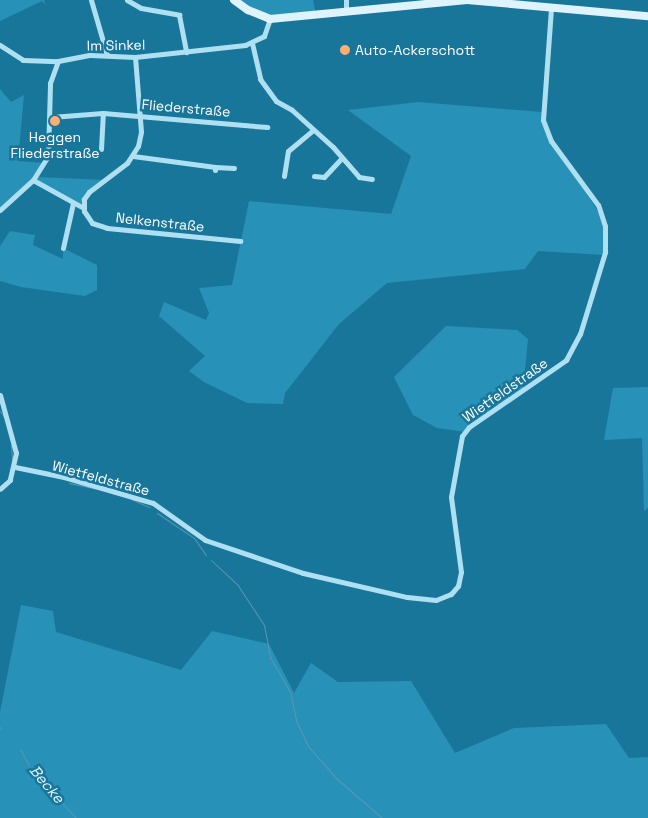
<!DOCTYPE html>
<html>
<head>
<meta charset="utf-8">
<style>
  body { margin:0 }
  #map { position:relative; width:648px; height:818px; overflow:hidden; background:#19769b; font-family:"Space Grotesk",sans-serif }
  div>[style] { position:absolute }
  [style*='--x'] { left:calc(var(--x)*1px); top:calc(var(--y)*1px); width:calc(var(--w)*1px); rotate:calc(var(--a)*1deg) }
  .green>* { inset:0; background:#2891b8 }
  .stream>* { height:1px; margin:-0.5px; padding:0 0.5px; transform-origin:0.5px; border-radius:0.5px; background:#5a98af }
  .street>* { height:5px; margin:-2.5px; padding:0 2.5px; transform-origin:2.5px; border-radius:2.5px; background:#afe0f2 }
  .secondary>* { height:8px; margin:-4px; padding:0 4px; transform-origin:4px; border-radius:4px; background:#def3fc }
  .dots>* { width:14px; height:14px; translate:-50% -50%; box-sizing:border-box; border:2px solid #19769b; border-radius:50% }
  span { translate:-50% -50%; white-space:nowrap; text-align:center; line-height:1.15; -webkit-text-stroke:5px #19769b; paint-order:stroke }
  .street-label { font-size:14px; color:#fff }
  .poi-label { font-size:14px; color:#fff }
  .left { translate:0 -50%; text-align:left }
  .water-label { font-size:15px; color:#e1f5fc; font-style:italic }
</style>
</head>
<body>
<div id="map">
  <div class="green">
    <div style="clip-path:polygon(0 0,44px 0,46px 5px,42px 1px,0 21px)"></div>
    <div style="clip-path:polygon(235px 0,313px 0,316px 15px,270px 19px)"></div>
    <div style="clip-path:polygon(0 89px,11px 102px,24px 95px,18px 161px,45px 163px,37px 177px,105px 180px,89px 192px,82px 207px,33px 180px,0 210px)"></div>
    <div style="clip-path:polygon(418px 102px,542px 112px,545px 129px,603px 219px,604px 255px,538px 251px,525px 269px,387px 283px,339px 324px,285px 393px,283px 404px,247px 403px,204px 382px,189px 371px,205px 356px,159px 316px,164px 302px,206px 320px,209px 313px,199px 288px,232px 285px,249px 201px,391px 214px,411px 156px,348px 110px)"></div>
    <div style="clip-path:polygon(10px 231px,35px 235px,33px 245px,63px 259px,63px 248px,97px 265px,97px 290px,85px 296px,21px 287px,0 281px,0 246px)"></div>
    <div style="clip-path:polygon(446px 326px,517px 330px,528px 339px,523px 390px,465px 432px,437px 428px,413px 415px,394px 377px)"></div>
    <div style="clip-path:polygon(648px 387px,648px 508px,644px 511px,642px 438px,604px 440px,613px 388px)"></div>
    <div style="clip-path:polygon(21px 605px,53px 611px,56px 632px,181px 670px,212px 631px,269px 644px,294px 693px,311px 663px,338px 682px,411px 681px,455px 753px,514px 728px,606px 724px,629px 758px,648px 757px,648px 818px,0 818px,0 712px)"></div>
  </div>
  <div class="stream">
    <div style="--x:0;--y:411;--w:7;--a:56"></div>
    <div style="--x:11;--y:445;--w:16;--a:86"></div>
    <div style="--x:69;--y:483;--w:33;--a:12"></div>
    <div style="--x:131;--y:499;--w:20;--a:24"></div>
    <div style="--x:157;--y:513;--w:45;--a:34"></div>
    <div style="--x:194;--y:538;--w:21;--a:55"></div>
    <div style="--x:211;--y:560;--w:35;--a:43"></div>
    <div style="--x:237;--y:584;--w:49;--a:56.6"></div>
    <div style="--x:264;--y:625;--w:33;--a:79"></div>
    <div style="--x:270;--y:657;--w:39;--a:60"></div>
    <div style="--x:290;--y:691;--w:33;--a:78"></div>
    <div style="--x:297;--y:723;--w:25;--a:64"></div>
    <div style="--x:308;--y:746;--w:43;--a:48.8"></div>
    <div style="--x:336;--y:778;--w:61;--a:41"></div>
    <div style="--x:0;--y:727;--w:2;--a:63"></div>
    <div style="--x:20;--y:749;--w:26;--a:61"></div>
    <div style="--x:33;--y:772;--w:63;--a:46.9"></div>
  </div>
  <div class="street">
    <div style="--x:91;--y:0;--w:57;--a:73.8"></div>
    <div style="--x:127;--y:0;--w:16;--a:30"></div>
    <div style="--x:141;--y:8;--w:39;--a:10"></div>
    <div style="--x:179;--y:15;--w:38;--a:79"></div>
    <div style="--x:346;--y:0;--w:11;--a:90"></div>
    <div style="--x:252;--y:43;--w:37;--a:77"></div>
    <div style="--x:260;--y:79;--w:27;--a:54"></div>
    <div style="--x:276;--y:101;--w:18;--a:29"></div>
    <div style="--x:292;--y:110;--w:55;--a:42.1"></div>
    <div style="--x:333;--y:147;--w:40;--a:49"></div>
    <div style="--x:359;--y:177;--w:13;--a:9"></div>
    <div style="--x:0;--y:45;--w:27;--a:33"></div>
    <div style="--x:23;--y:60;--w:35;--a:2"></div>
    <div style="--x:135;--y:57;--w:75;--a:85.4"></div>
    <div style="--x:141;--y:132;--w:14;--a:102"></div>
    <div style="--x:138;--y:146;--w:20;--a:123"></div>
    <div style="--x:127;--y:163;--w:48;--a:142.7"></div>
    <div style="--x:89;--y:192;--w:9;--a:126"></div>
    <div style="--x:84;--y:199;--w:12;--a:90"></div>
    <div style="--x:84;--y:211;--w:14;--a:56"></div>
    <div style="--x:92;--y:223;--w:16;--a:18"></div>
    <div style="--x:107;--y:228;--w:134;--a:5.6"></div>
    <div style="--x:51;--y:117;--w:52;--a:-4.4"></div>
    <div style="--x:103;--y:113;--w:165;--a:4.9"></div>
    <div style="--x:101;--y:149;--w:36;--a:-87"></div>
    <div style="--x:133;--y:156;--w:83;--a:7.6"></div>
    <div style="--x:215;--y:167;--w:3;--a:90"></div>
    <div style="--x:215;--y:167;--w:19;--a:3"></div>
    <div style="--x:284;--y:176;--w:25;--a:-81"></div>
    <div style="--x:288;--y:151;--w:31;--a:-40"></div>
    <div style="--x:314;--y:176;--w:10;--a:6"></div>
    <div style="--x:324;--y:177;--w:26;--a:-47"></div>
    <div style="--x:33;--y:180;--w:56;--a:28.9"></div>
    <div style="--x:0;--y:210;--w:45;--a:-42.3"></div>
    <div style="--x:33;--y:180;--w:28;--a:-58"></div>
    <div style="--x:48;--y:156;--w:73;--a:-88.4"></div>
    <div style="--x:50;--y:83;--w:23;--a:-70"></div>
    <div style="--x:58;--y:61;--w:33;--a:-11"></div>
    <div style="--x:90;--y:55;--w:45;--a:2.5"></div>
    <div style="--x:135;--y:57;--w:111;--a:-6.2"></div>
    <div style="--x:245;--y:45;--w:21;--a:-25"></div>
    <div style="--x:264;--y:36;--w:18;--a:-71"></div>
    <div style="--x:63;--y:248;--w:46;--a:-77.5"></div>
    <div style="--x:0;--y:395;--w:60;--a:74.6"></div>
    <div style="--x:16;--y:453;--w:28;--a:103"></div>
    <div style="--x:10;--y:480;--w:13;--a:138"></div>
    <div style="--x:15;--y:467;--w:50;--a:11.5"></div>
    <div style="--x:64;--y:477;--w:93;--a:16.3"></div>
    <div style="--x:153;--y:503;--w:64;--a:35.4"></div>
    <div style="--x:205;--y:540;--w:103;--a:18.6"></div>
    <div style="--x:303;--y:573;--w:107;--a:13"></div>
    <div style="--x:407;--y:597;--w:29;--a:6"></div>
    <div style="--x:436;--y:600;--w:16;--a:-22"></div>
    <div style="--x:451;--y:594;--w:11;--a:-49"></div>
    <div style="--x:458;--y:586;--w:14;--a:-78"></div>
    <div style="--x:461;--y:572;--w:76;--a:-97.6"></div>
    <div style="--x:451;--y:497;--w:62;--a:-79.8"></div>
    <div style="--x:462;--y:436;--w:11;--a:-52"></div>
    <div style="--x:469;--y:427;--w:118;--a:-34.6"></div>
    <div style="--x:566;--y:360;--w:30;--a:-62"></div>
    <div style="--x:580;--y:334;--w:86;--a:-73"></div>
    <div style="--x:605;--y:252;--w:26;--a:-90"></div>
    <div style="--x:605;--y:226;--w:22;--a:-108"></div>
    <div style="--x:598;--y:205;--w:79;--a:-126.3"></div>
    <div style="--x:551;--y:141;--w:22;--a:-111"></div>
    <div style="--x:543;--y:120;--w:112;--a:-85.9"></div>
  </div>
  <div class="secondary">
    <div style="--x:234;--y:0;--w:17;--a:36"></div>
    <div style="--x:248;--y:10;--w:24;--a:22"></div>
    <div style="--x:270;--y:19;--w:198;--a:-5.5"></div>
    <div style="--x:467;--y:0;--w:182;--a:5.1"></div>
  </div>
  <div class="dots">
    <div style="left:345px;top:50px;background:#ffad70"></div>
    <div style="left:55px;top:121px;background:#ffad70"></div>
  </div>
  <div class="street-label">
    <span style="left:116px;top:45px;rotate:-1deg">Im Sinkel</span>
    <span style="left:186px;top:108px;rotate:5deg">Fliederstraße</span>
    <span style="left:160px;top:222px;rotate:6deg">Nelkenstraße</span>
    <span style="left:505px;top:390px;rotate:-35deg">Wietfeldstraße</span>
    <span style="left:101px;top:478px;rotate:15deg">Wietfeldstraße</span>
  </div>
  <div class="poi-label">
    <span class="left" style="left:355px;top:50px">Auto-Ackerschott</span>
    <span style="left:55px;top:145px">Heggen<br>Fliederstraße</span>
  </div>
  <div class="water-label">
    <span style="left:47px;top:784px;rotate:50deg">Becke</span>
  </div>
</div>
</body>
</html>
